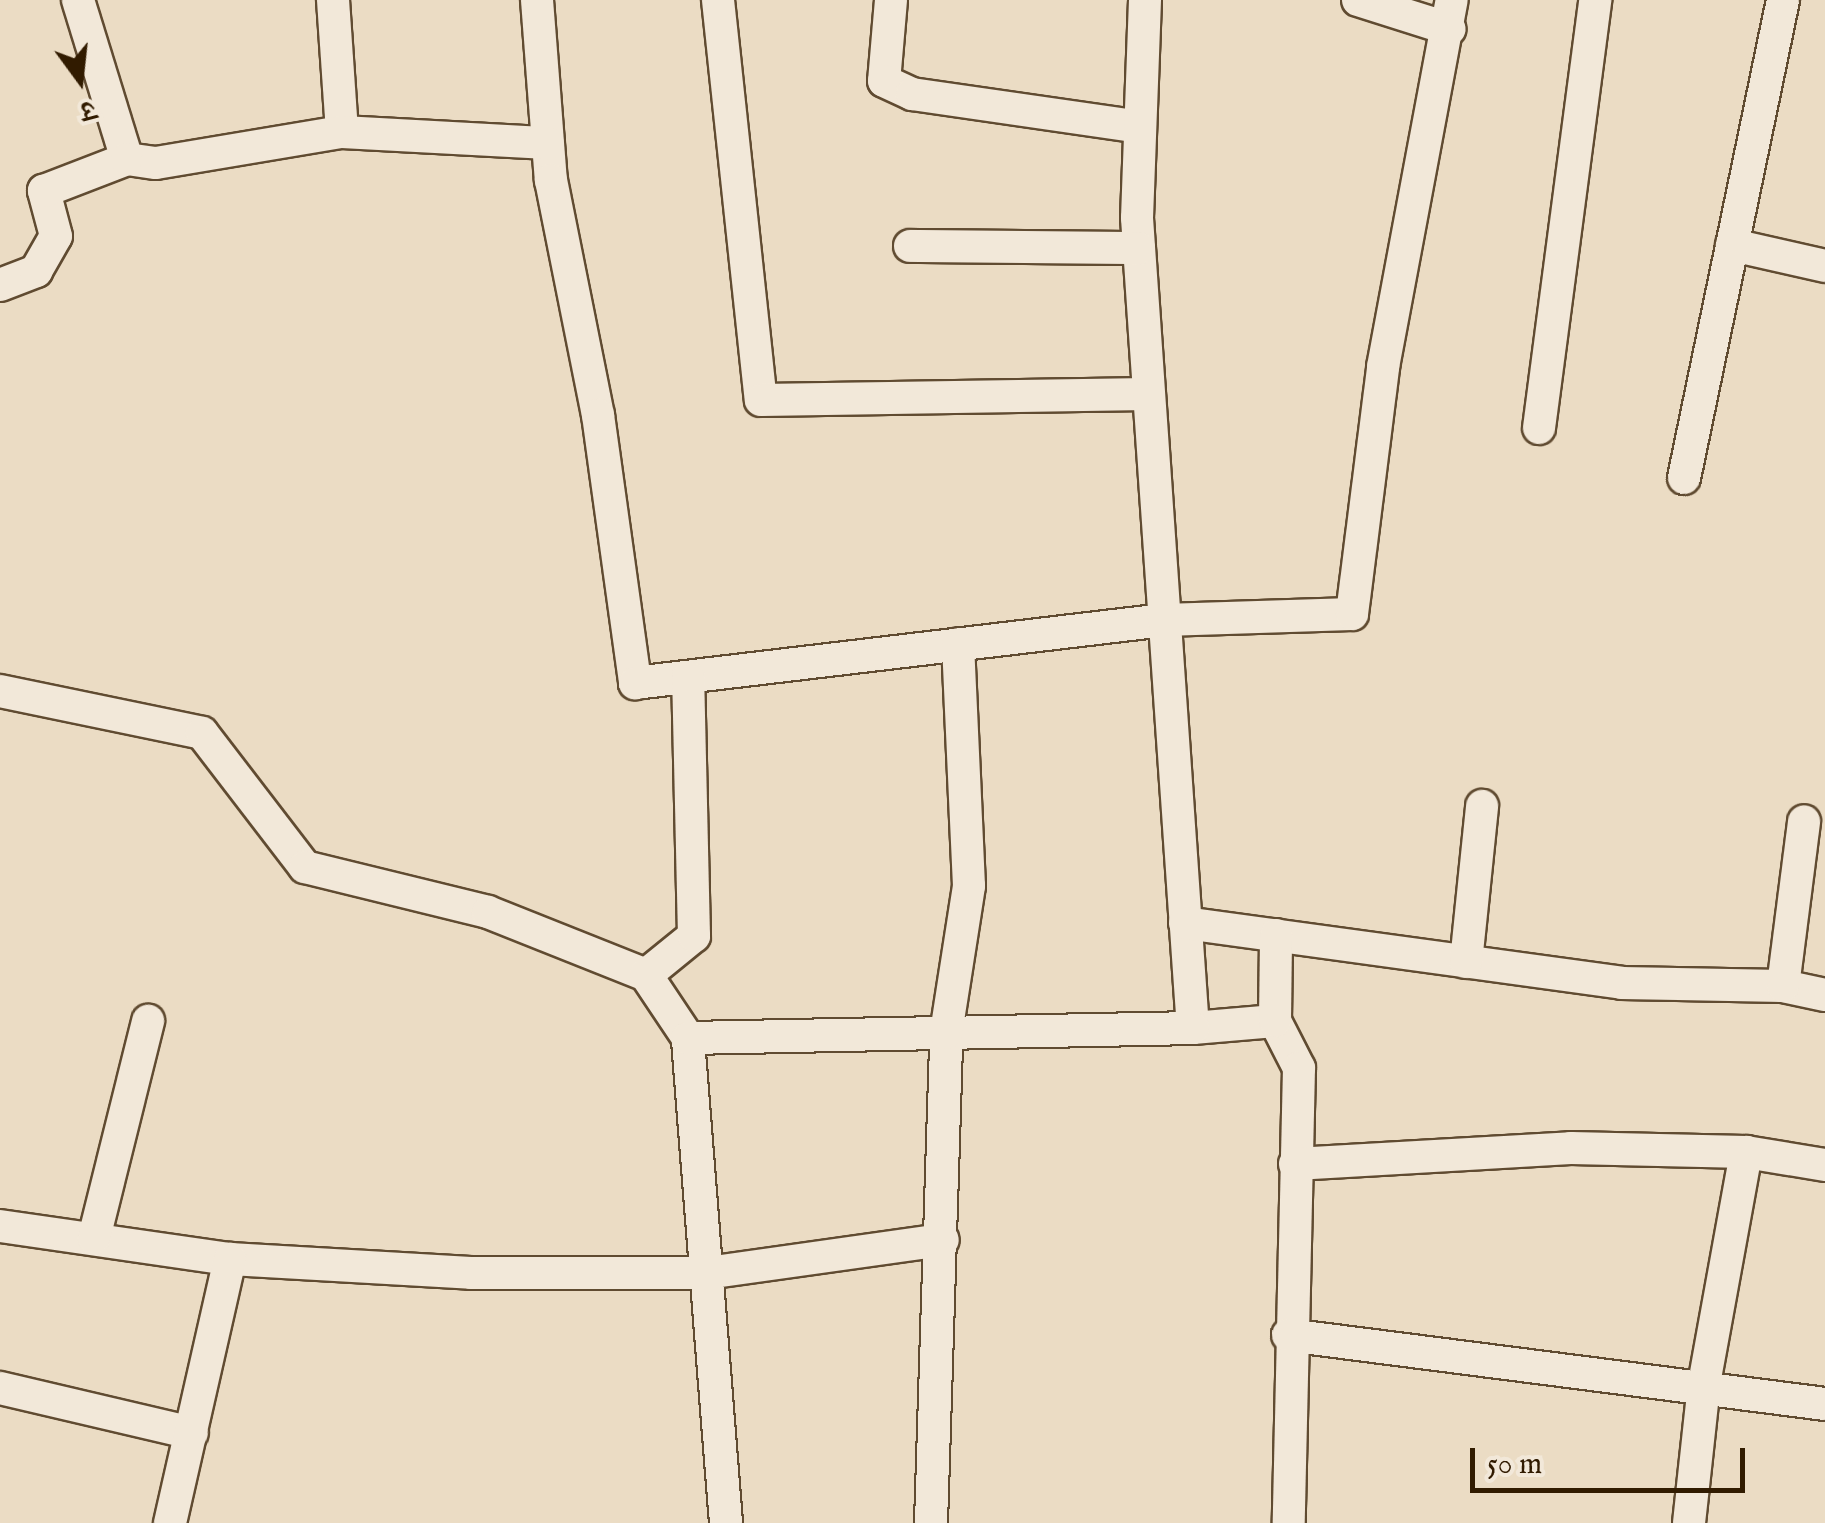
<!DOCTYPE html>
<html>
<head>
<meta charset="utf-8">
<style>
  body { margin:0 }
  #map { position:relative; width:1825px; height:1523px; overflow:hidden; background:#ebdcc4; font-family:"IM FELL English","Noto Serif Devanagari",serif }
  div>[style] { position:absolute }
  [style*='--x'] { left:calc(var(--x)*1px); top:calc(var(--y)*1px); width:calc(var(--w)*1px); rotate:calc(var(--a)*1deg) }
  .roads { filter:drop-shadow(2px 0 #604b31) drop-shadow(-2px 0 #604b31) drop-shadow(0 2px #604b31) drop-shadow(0 -2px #604b31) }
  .street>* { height:32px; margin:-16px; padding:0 16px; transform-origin:16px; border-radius:16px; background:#f2e8d9 }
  span { translate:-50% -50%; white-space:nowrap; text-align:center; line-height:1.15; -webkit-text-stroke:10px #f2e8d9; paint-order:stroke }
  .north { position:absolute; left:30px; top:30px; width:100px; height:100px; -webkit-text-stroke:8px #f2e8d9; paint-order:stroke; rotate:165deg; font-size:28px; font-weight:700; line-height:40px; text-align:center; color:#311b00 }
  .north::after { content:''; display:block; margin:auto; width:35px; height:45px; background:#311b00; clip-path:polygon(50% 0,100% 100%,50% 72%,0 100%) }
  .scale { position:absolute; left:1470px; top:1448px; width:275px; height:45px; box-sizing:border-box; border:5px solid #311b00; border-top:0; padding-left:12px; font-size:30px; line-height:35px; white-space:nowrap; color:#311b00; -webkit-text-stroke:8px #f2e8d9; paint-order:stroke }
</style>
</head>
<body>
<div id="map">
  <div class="roads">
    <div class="street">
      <div style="--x:78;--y:0;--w:166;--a:72.9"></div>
      <div style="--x:333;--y:0;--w:132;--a:86.1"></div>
      <div style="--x:537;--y:0;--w:181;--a:85.6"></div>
      <div style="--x:551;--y:180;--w:240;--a:78.7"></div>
      <div style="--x:598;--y:415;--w:271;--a:82.1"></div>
      <div style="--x:635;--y:683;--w:533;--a:-6.79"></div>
      <div style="--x:1164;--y:620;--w:188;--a:-1.8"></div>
      <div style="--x:1352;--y:614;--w:249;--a:-82.8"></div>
      <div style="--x:1383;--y:367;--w:373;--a:-79.4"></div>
      <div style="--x:718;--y:0;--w:402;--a:83.9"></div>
      <div style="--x:761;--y:400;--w:387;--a:-0.9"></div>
      <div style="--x:891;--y:0;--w:81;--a:94.9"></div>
      <div style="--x:884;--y:81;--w:31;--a:25"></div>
      <div style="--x:912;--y:94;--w:230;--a:8.2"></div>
      <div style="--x:1145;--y:0;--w:218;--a:92.1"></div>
      <div style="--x:1137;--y:218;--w:812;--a:86.05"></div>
      <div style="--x:1193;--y:1028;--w:82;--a:-4.9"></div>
      <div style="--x:1275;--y:1021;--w:53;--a:62.9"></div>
      <div style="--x:1299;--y:1068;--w:455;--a:91.3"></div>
      <div style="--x:1358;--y:0;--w:96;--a:17.5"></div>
      <div style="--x:1732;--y:245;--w:95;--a:12.7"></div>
      <div style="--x:910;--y:246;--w:229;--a:0.5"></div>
      <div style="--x:0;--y:285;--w:39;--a:-21"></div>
      <div style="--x:36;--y:271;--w:40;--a:-60.3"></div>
      <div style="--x:56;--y:236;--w:47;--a:-104.9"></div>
      <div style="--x:44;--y:191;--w:89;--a:-21.1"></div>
      <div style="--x:127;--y:159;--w:29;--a:8"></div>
      <div style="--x:156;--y:163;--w:189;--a:-9.5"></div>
      <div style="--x:342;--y:132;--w:206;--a:3.1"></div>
      <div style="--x:1539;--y:428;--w:432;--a:-82.5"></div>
      <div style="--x:1684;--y:478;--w:488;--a:-78.3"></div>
      <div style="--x:0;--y:691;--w:206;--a:11.7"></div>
      <div style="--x:202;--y:733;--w:169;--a:52.5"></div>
      <div style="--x:305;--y:867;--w:188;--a:13.8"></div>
      <div style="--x:488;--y:912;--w:170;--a:21.7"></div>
      <div style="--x:646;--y:975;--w:76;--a:56.3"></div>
      <div style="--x:1185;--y:923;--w:440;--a:7.8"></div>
      <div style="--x:1621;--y:983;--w:162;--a:1.1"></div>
      <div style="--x:1783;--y:986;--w:43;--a:12.1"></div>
      <div style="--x:1466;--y:962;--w:157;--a:-84.1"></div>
      <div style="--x:646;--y:975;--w:62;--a:-39.1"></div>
      <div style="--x:694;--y:936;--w:259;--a:-91.3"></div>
      <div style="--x:1783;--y:986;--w:166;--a:-82.7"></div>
      <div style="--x:1275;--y:1021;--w:86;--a:-89.3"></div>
      <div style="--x:1295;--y:1164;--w:276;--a:-3.3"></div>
      <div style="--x:1571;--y:1148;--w:175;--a:1.3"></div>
      <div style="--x:1746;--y:1152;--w:80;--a:9.3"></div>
      <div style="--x:0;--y:1226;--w:232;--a:8.2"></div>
      <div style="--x:230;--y:1259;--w:241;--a:3.3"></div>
      <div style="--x:471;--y:1273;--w:236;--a:0"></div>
      <div style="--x:707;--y:1273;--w:238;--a:-8"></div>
      <div style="--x:94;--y:1238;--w:224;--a:-76"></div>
      <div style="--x:1288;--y:1335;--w:541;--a:7.32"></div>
      <div style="--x:0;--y:1388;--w:197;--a:13.2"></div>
      <div style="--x:170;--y:1523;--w:271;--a:-77.2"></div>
      <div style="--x:726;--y:1523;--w:486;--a:-94.5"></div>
      <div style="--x:688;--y:1038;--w:505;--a:-1.13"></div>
      <div style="--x:931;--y:1523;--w:490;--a:-88.2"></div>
      <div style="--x:946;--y:1033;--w:149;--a:-81.1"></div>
      <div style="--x:969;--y:886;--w:242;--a:-92.6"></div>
      <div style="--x:1689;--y:1523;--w:140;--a:-83.8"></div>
      <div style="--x:1704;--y:1384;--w:236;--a:-79.7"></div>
    </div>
  </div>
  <div class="north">उ</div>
  <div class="scale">50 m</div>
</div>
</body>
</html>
